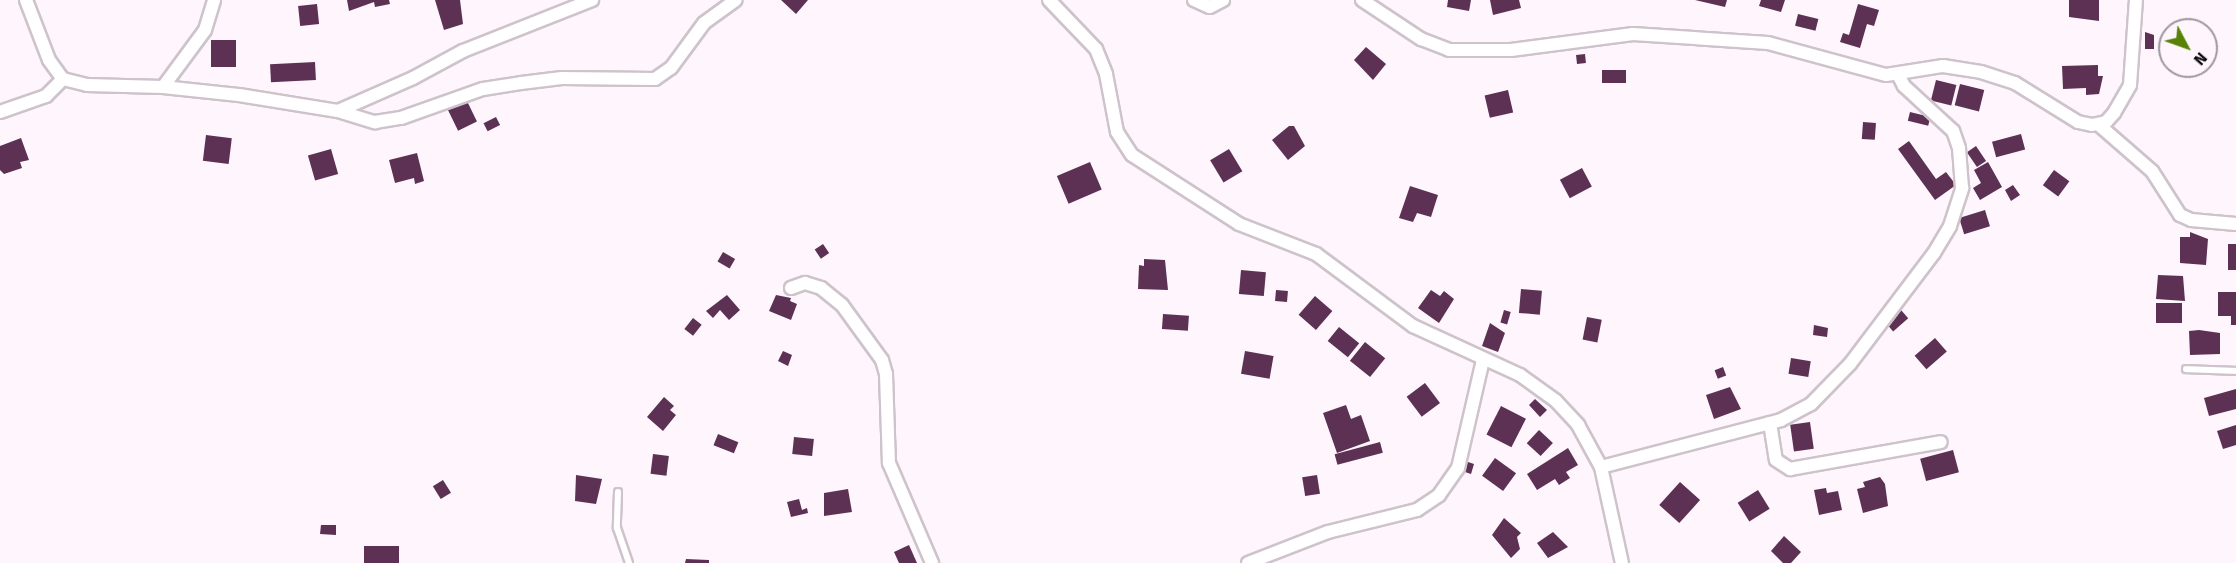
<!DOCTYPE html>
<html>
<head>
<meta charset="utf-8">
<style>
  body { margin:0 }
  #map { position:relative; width:2236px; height:563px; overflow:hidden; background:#fef6fc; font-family:"Fira Sans",sans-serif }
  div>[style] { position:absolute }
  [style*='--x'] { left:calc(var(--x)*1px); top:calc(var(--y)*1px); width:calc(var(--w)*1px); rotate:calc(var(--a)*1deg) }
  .building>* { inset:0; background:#5d3154; transform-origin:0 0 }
  .roads { filter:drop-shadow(2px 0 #cec3cb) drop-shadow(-2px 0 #cec3cb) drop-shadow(0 2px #cec3cb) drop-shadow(0 -2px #cec3cb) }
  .service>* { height:6px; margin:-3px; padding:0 3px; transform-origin:3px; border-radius:3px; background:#fff }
  .minor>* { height:12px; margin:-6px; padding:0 6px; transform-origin:6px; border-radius:6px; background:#fff }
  span { translate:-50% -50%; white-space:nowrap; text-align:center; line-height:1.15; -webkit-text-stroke:6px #fef6fc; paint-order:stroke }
  .north { position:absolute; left:2158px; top:18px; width:60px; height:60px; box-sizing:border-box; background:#fef6fc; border:2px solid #9e989c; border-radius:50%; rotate:131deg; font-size:16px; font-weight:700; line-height:24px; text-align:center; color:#0e0b0d }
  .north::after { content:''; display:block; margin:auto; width:21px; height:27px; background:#588206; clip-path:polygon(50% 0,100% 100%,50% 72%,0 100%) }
</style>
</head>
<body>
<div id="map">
  <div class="building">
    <div style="clip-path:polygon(347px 0,389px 0,390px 4px,375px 7px,374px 2px,349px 11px)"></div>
    <div style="clip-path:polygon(435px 0,460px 0,463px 24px,444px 30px)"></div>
    <div style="clip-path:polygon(781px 0,808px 0,796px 14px)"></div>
    <div style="clip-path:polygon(1448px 0,1471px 0,1469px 11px,1447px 7px)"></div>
    <div style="clip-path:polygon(1490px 0,1519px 0,1521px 8px,1493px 15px)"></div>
    <div style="clip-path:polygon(1695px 0,1727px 0,1725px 7px)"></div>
    <div style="clip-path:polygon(1761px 0,1785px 0,1781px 12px,1759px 6px)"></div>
    <div style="clip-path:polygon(2069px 0,2099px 0,2099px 21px,2069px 17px)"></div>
    <div style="left:317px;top:4px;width:20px;height:19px;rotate:84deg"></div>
    <div style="clip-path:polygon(1858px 4px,1879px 10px,1874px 26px,1867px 24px,1860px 48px,1840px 42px,1843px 33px,1849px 35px)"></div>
    <div style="left:1798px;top:14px;width:21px;height:12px;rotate:14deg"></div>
    <div style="clip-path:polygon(2145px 32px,2154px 35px,2154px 49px,2145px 49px)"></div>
    <div style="left:211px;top:40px;width:25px;height:27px"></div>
    <div style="clip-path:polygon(1366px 47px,1386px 64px,1373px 80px,1354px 60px)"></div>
    <div style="left:1585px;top:54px;width:9px;height:9px;rotate:84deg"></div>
    <div style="left:315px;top:62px;width:18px;height:45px;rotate:87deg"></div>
    <div style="clip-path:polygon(2098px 65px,2098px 76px,2103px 76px,2099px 94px,2086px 95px,2086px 88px,2063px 89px,2062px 66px)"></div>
    <div style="left:1602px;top:70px;width:24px;height:13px"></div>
    <div style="left:1936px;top:80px;width:21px;height:21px;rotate:14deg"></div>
    <div style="left:1960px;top:84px;width:25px;height:22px;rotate:14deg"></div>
    <div style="left:1508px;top:90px;width:23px;height:24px;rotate:77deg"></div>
    <div style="left:466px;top:99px;width:25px;height:21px;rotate:64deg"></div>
    <div style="left:1910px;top:112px;width:21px;height:9px;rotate:14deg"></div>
    <div style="left:496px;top:117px;width:9px;height:14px;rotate:63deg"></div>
    <div style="left:1863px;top:122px;width:13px;height:17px;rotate:4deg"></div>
    <div style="clip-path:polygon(1289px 126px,1294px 126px,1305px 146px,1288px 160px,1272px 140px)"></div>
    <div style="left:2021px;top:134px;width:16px;height:30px;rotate:75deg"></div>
    <div style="left:206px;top:135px;width:26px;height:26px;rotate:7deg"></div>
    <div style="clip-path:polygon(21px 138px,29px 160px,20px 162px,22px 168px,4px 174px,0 170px,0 146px)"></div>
    <div style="clip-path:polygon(1909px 141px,1936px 179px,1946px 172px,1956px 185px,1935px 200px,1898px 149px)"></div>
    <div style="left:1976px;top:146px;width:18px;height:11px;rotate:56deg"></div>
    <div style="left:331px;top:149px;width:26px;height:24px;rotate:74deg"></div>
    <div style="left:1229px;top:149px;width:26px;height:22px;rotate:59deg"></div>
    <div style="clip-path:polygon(417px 153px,424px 181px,415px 184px,414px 178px,395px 183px,389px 160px)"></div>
    <div style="left:1090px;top:162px;width:30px;height:36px;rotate:67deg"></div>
    <div style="clip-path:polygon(1988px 162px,2002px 187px,1980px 200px,1973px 188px,1981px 183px,1974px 170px)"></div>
    <div style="left:1582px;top:168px;width:21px;height:25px;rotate:62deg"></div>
    <div style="left:2054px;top:170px;width:19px;height:19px;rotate:36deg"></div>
    <div style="clip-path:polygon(2013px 185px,2020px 195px,2011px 201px,2005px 190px)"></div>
    <div style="clip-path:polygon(1410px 186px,1438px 195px,1431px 217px,1417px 213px,1413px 222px,1399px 218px)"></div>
    <div style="left:1985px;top:210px;width:17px;height:27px;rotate:73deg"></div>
    <div style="clip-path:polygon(2190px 232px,2208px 239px,2206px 265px,2180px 263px,2180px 237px,2190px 237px)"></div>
    <div style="left:823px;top:244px;width:11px;height:10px;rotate:56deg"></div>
    <div style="left:2228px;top:244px;width:8px;height:26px"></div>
    <div style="left:723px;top:252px;width:14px;height:11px;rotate:30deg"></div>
    <div style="clip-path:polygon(1144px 259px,1165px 260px,1168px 290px,1138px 289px,1139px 265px,1144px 266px)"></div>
    <div style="left:1241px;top:270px;width:25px;height:24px;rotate:5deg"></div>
    <div style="clip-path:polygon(2158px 275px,2183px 276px,2185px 301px,2156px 299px)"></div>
    <div style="left:1521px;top:289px;width:21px;height:24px;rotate:5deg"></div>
    <div style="left:1276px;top:290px;width:12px;height:11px;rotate:5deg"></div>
    <div style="clip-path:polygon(1431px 290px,1440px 296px,1444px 291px,1454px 299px,1439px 323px,1418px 308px)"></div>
    <div style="clip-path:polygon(2218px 292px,2236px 292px,2236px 325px,2231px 325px,2231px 316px,2218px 316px)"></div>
    <div style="clip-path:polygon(727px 295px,740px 310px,729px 320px,720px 310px,713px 318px,706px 311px)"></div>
    <div style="clip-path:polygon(776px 295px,791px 298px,790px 301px,797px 304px,791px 320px,769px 311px)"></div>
    <div style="left:1315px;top:296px;width:23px;height:25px;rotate:41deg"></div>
    <div style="left:2156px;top:303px;width:26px;height:20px"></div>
    <div style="left:1504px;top:310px;width:7px;height:13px;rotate:16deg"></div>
    <div style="left:1901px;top:310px;width:11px;height:20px;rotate:49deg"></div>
    <div style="left:1163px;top:314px;width:26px;height:15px;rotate:4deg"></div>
    <div style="left:1587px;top:317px;width:15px;height:23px;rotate:11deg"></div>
    <div style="left:693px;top:318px;width:11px;height:14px;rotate:38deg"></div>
    <div style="clip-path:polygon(1490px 323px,1505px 333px,1498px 352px,1482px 346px)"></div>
    <div style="clip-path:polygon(1814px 325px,1828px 328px,1827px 337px,1813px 335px)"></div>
    <div style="left:1339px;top:327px;width:26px;height:18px;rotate:39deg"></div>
    <div style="clip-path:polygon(2199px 330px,2220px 333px,2220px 354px,2190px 355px,2189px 331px)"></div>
    <div style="left:1935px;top:338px;width:18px;height:27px;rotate:49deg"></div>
    <div style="left:1365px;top:342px;width:26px;height:24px;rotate:39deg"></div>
    <div style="clip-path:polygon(783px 351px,792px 355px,788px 366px,778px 361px)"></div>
    <div style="left:1245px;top:351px;width:29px;height:23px;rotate:10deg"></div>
    <div style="left:1791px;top:358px;width:20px;height:16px;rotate:9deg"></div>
    <div style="left:1723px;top:367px;width:9px;height:9px;rotate:69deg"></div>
    <div style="left:1425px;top:383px;width:25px;height:23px;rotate:53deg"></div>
    <div style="clip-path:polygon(1730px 387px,1741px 409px,1714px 419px,1706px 395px)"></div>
    <div style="clip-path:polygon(2236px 389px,2236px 409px,2209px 416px,2204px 398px)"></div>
    <div style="clip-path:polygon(664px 397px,674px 406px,670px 410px,676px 415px,663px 431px,647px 417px)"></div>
    <div style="clip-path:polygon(1535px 399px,1547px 410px,1540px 417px,1529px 405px)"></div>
    <div style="clip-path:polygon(1346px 405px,1351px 419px,1361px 415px,1370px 441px,1337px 453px,1323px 413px)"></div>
    <div style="left:1501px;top:406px;width:28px;height:32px;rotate:27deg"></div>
    <div style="left:1810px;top:422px;width:27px;height:20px;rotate:82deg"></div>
    <div style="clip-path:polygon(2236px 425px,2236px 445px,2223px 449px,2217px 431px)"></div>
    <div style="left:1539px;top:430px;width:19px;height:18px;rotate:43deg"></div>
    <div style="left:718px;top:434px;width:22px;height:12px;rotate:22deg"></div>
    <div style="left:794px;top:437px;width:20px;height:17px;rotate:6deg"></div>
    <div style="left:1380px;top:442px;width:11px;height:47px;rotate:75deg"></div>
    <div style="clip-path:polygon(1568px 448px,1578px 465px,1566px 472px,1570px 478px,1559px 485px,1555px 479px,1537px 490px,1527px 474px)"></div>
    <div style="left:1953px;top:450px;width:23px;height:34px;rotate:75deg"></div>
    <div style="left:653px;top:454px;width:16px;height:20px;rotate:7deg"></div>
    <div style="left:1495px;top:458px;width:26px;height:22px;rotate:36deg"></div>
    <div style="clip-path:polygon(1465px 461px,1474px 464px,1471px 474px,1465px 472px)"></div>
    <div style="clip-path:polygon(576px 475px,602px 479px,596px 504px,575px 501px)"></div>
    <div style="left:1317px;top:475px;width:19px;height:15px;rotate:81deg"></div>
    <div style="clip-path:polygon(1880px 477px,1885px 484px,1888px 506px,1863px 513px,1857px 489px,1865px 487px,1863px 482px)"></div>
    <div style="left:443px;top:480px;width:15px;height:12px;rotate:58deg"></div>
    <div style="left:1680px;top:482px;width:27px;height:31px;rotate:42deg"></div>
    <div style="clip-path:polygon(1826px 488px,1827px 493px,1838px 491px,1842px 510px,1819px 515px,1814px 490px)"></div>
    <div style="clip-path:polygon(848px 489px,852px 512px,824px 516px,824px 493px)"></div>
    <div style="left:1758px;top:490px;width:22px;height:24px;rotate:58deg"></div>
    <div style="clip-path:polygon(799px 499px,802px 510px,807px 508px,808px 513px,791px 517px,787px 502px)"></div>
    <div style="clip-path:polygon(1504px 518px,1521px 533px,1517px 537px,1520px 549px,1511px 558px,1492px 535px)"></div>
    <div style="clip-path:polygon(321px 525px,336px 525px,336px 535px,320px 534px)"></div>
    <div style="clip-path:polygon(1553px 532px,1568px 547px,1548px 558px,1537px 543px)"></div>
    <div style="clip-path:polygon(1784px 536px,1801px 552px,1791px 563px,1783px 563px,1771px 551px)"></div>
    <div style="clip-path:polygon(909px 545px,917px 563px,899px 563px,894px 552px)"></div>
    <div style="left:364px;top:546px;width:35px;height:17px"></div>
    <div style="clip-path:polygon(686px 559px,709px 560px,709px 563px,685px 563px)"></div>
  </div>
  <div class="roads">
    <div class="service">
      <div style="--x:2186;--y:369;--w:50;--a:2.3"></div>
      <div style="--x:618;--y:492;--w:36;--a:92"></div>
      <div style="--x:617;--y:528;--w:37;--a:71"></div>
    </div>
    <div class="minor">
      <div style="--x:26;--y:0;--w:64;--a:69"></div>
      <div style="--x:49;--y:60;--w:24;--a:54"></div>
      <div style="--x:63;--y:79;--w:25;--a:14"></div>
      <div style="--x:87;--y:85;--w:76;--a:1.5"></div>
      <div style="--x:163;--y:87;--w:76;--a:6"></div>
      <div style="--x:239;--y:95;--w:100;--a:9.2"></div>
      <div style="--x:338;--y:111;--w:39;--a:17"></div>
      <div style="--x:375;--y:122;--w:26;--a:-9"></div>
      <div style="--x:401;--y:118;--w:87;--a:-19.5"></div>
      <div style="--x:483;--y:89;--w:38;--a:-9"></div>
      <div style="--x:521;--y:83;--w:41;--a:-7"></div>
      <div style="--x:562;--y:78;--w:93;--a:0.6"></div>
      <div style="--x:655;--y:79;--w:19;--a:-35"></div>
      <div style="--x:671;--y:68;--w:56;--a:-53.7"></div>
      <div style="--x:704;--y:23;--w:39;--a:-36"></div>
      <div style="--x:1049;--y:0;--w:68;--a:46.2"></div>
      <div style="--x:1096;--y:49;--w:27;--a:68"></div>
      <div style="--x:1106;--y:74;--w:59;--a:79.3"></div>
      <div style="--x:1117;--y:132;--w:27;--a:57"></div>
      <div style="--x:1132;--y:155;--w:127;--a:32.8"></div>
      <div style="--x:1239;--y:224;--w:83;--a:21.3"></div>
      <div style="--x:1316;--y:254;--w:121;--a:36.6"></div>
      <div style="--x:1413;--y:326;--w:118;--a:24.6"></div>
      <div style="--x:1520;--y:375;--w:44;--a:35.8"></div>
      <div style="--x:1556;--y:401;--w:33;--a:47"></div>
      <div style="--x:1578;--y:425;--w:48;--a:61.3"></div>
      <div style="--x:1601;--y:467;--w:98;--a:77.7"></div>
      <div style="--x:1194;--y:0;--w:17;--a:24"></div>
      <div style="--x:1210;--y:7;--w:15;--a:-28"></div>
      <div style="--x:1362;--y:0;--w:71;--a:33.5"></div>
      <div style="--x:1421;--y:39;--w:30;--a:21"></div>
      <div style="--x:1449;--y:50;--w:62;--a:0"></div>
      <div style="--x:1511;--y:50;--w:123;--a:-7.5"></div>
      <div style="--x:1633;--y:34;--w:135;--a:3.8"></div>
      <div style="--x:1768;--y:43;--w:122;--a:15.2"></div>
      <div style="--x:1886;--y:75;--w:58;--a:-9"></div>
      <div style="--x:1943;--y:66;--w:38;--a:9"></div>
      <div style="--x:1981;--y:72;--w:36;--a:18"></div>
      <div style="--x:2015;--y:83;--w:74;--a:31.8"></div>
      <div style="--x:2078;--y:122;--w:14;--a:12"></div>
      <div style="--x:2092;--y:125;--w:14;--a:-12"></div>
      <div style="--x:2106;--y:122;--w:12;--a:-48"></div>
      <div style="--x:2114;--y:113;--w:32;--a:-60"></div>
      <div style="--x:2130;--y:85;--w:85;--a:-86"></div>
      <div style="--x:163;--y:87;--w:71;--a:-53.6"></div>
      <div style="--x:205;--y:30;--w:31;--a:-73"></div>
      <div style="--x:338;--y:111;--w:82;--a:-23.7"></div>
      <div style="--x:413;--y:78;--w:57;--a:-28.4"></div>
      <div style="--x:463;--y:51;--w:139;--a:-21.6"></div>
      <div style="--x:0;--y:112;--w:49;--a:-19.2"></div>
      <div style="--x:46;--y:96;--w:24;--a:-45"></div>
      <div style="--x:2099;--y:125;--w:70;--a:41"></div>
      <div style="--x:2152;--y:171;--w:52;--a:57.5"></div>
      <div style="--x:2180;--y:215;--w:12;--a:24"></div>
      <div style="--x:2191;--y:220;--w:45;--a:5.1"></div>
      <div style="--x:791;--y:288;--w:15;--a:-20"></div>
      <div style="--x:805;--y:283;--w:17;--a:17"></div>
      <div style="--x:821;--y:288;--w:27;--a:39"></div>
      <div style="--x:842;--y:305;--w:68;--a:54"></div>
      <div style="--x:882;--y:360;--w:15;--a:74"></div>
      <div style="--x:886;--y:374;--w:89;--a:88.1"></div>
      <div style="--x:889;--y:463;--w:109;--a:66.7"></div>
      <div style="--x:1770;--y:423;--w:37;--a:81"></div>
      <div style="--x:1776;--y:460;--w:17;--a:33"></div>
      <div style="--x:1790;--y:469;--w:153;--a:-10.1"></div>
      <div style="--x:1601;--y:467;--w:186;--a:-14.6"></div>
      <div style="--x:1781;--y:420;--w:34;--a:-28"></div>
      <div style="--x:1811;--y:404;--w:56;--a:-45.7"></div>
      <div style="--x:1850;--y:364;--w:139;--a:-52.9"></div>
      <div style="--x:1934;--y:253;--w:31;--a:-59"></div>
      <div style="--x:1950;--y:226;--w:40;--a:-72"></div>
      <div style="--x:1962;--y:188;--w:40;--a:-94.3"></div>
      <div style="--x:1959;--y:148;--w:18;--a:-109"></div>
      <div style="--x:1953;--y:131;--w:67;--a:-137.4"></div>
      <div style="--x:1904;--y:86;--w:13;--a:-117"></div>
      <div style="--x:1248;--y:563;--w:86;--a:-21.2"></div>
      <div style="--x:1328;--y:532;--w:92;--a:-13.9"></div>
      <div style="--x:1417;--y:510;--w:27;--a:-34"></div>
      <div style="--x:1439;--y:495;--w:33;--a:-55"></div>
      <div style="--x:1458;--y:468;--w:111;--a:-77"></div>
    </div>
  </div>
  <div class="north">N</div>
</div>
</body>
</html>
